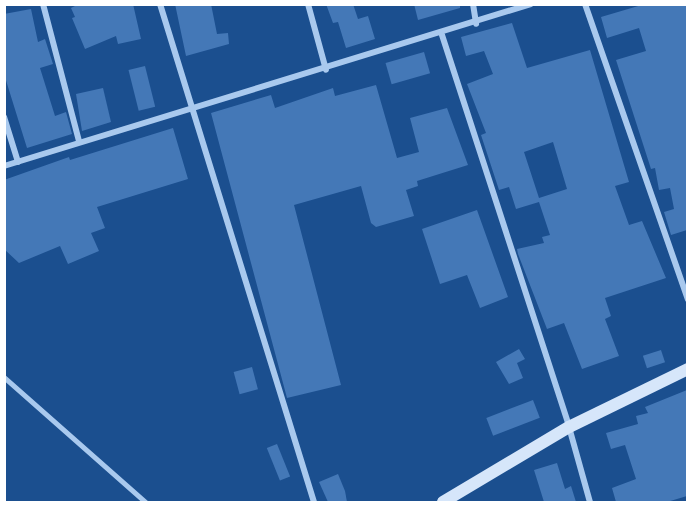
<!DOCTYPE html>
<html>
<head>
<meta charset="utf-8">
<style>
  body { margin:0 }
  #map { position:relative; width:692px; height:507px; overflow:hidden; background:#1b4f8f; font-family:"Exo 2",sans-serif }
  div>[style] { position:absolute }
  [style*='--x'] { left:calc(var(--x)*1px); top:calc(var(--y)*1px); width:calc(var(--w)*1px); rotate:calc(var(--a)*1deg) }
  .building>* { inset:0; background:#4478b7; transform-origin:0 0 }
  .lane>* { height:4.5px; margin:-2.25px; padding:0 2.25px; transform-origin:2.25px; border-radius:2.25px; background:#a9c9ee }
  .street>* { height:6px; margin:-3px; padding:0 3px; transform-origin:3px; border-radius:3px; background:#a9c9ee }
  .secondary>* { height:12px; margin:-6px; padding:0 6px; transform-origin:6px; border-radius:6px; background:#d6e6fa }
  span { translate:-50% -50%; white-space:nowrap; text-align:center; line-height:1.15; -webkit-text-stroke:6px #1b4f8f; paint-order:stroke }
  .frame { position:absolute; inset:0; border:6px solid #fff; pointer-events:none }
</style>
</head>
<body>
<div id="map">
  <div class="building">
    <div style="clip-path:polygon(79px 4px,133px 4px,141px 39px,118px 44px,116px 36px,85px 49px,72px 18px,75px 17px,71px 8px)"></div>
    <div style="clip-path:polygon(175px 4px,211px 4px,217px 34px,228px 33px,229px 44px,186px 56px)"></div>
    <div style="clip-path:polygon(326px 4px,353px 4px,358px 19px,368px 16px,375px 39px,346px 48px,338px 22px,333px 23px)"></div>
    <div style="clip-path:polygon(414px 4px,460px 4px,460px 8px,418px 20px)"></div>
    <div style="clip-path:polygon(645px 4px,687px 4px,687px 230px,671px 235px,664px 212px,674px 209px,670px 188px,659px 190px,655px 168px,651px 169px,616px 60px,646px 51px,639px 28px,607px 38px,601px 17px)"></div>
    <div style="clip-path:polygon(31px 9px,38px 42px,45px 39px,53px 64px,40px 68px,55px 116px,66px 112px,72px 134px,27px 148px,4px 74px,4px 14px)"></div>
    <div style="clip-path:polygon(evenodd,512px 23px,527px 68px,590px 50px,629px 182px,615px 186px,629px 225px,642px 221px,666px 278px,605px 298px,611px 316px,605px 319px,619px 356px,582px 369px,564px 323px,547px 329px,518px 254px,517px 249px,544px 243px,542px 237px,550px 235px,539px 202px,516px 209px,509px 187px,499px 190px,481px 135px,486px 133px,467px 84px,493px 74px,484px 51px,466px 56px,461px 37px,512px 23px,553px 142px,567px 189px,539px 198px,524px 152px,553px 142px)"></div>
    <div style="left:424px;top:52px;width:22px;height:40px;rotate:74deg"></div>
    <div style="left:145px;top:66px;width:42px;height:17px;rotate:76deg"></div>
    <div style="clip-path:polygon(376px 85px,397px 158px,419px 152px,410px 118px,447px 108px,468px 165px,417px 181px,418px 186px,406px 190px,414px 216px,376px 227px,371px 223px,361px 186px,294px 205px,341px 385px,287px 398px,211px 113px,271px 95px,275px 108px,333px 88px,335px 96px)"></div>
    <div style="clip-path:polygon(103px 88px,111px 122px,82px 131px,76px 94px)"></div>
    <div style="clip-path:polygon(173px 128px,188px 179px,97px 207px,105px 228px,91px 233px,99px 251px,68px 264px,60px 246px,19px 263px,4px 249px,4px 180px,69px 157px,70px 160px)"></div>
    <div style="clip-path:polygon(477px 210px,508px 297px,480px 308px,467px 275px,440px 284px,422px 229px)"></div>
    <div style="clip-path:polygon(519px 349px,525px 359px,517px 363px,523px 378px,509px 384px,496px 362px)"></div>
    <div style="left:661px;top:350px;width:13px;height:19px;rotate:72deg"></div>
    <div style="left:252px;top:367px;width:23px;height:19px;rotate:75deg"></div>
    <div style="clip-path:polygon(687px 390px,687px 496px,667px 502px,616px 502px,612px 488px,636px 479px,625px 445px,611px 449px,606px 433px,638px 424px,636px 416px,648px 413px,645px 407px)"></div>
    <div style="left:533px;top:400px;width:19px;height:50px;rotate:69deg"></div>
    <div style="left:277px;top:444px;width:35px;height:11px;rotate:68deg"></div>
    <div style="clip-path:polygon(557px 463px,565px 489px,571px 486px,576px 502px,544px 502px,534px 470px)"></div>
    <div style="clip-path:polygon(338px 474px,345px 491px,347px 502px,328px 502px,319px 482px)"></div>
  </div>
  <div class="lane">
    <div style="--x:4;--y:377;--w:189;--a:41.4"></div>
  </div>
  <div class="street">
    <div style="--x:43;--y:4;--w:142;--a:75.3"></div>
    <div style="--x:160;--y:4;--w:521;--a:72.82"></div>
    <div style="--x:308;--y:4;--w:68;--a:74.7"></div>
    <div style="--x:473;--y:4;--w:20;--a:81"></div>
    <div style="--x:585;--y:4;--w:313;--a:70.8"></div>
    <div style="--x:442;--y:35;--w:412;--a:72"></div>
    <div style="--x:569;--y:427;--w:78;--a:74.4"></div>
    <div style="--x:4;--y:117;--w:47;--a:72.7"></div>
    <div style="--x:4;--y:166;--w:551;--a:-17.09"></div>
  </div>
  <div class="secondary">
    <div style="--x:443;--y:502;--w:147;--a:-30.8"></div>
    <div style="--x:569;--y:427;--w:132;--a:-26"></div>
  </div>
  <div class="frame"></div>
</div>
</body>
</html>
